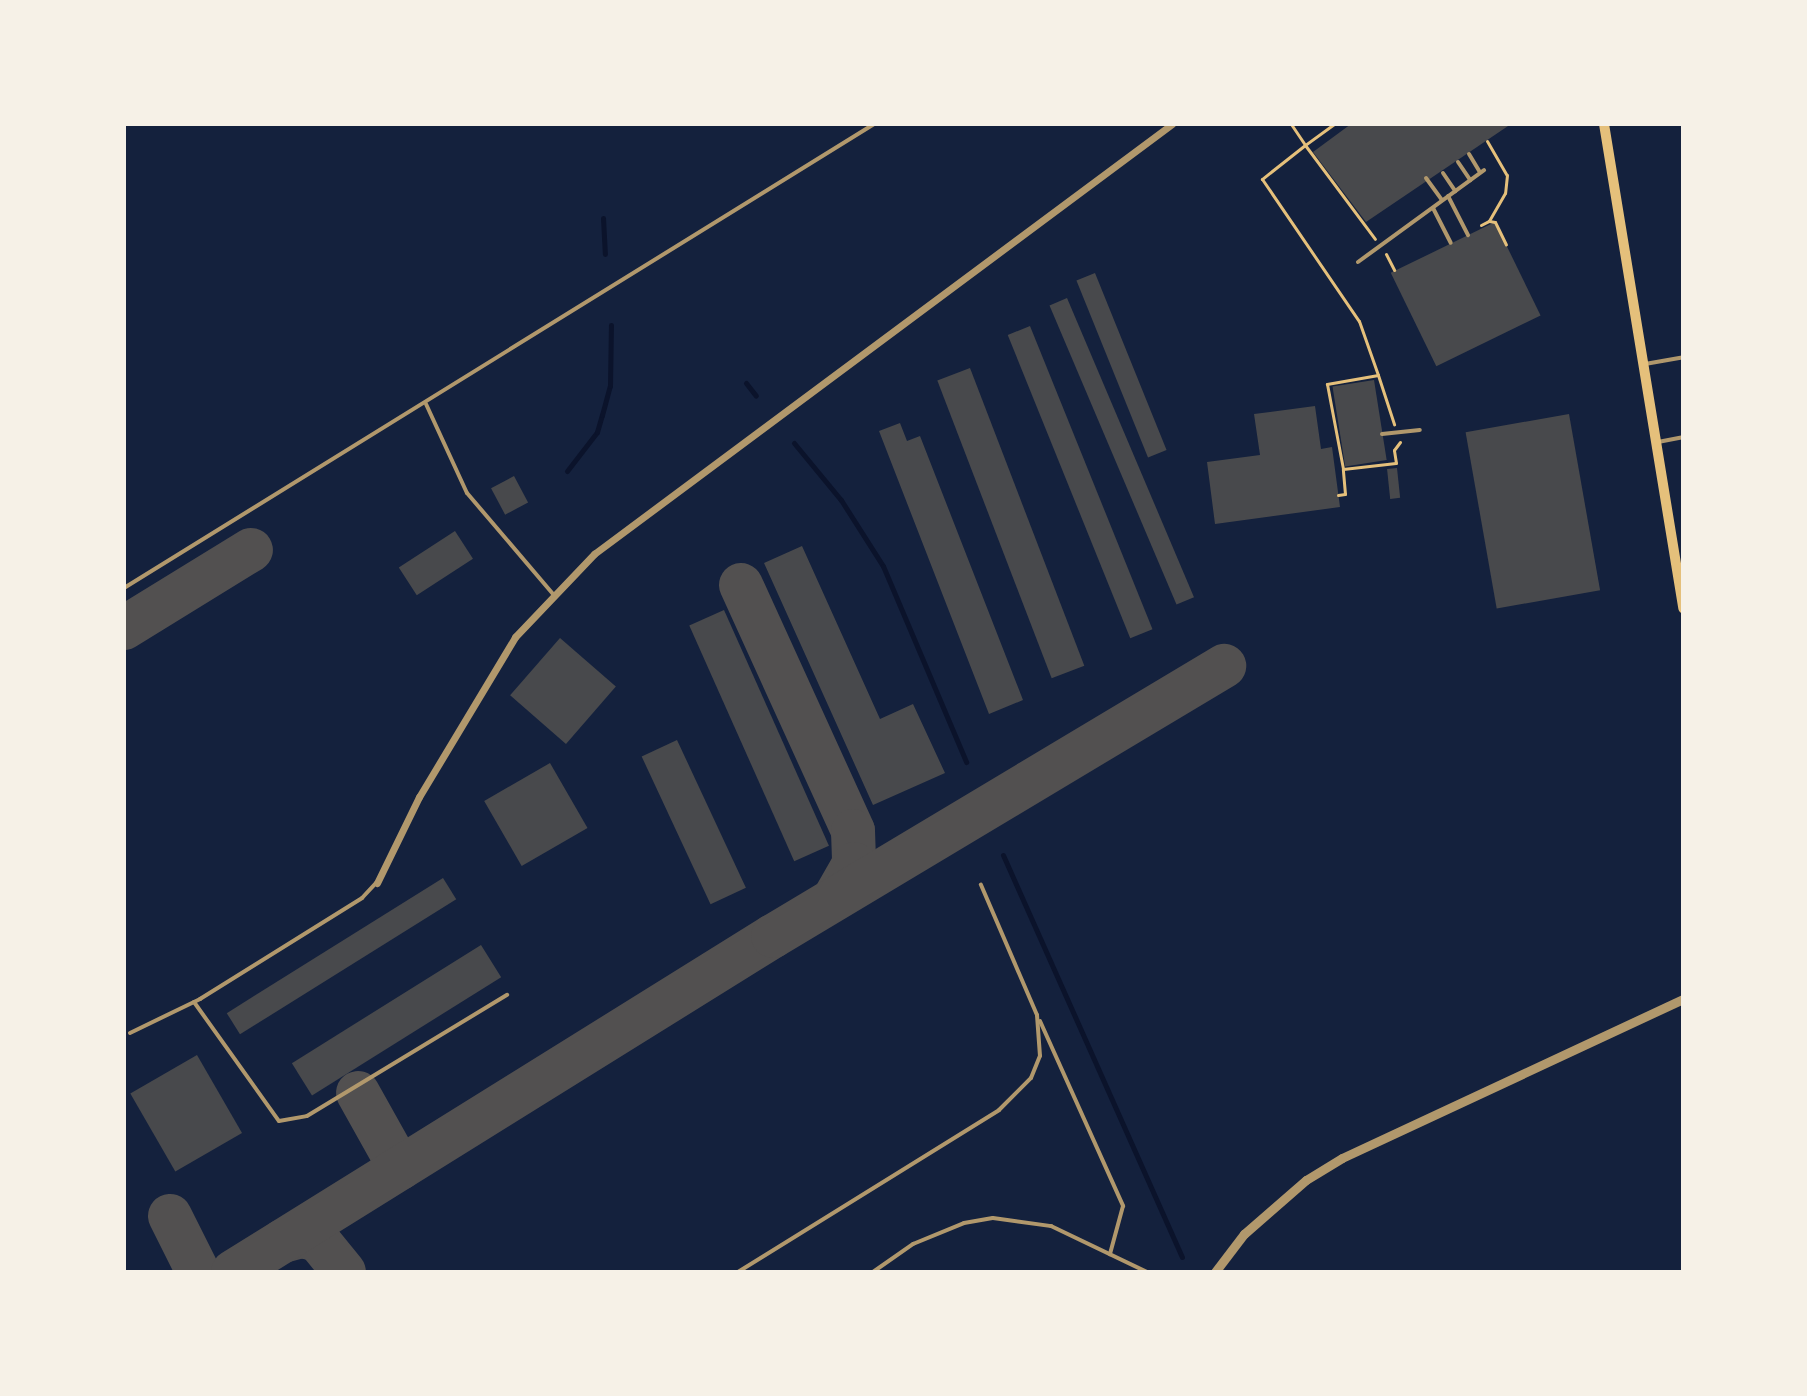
<!DOCTYPE html>
<html>
<head>
<meta charset="utf-8">
<style>
  body { margin:0 }
  #map { position:relative; width:1807px; height:1396px; overflow:hidden; background:#14213d; font-family:Signika,sans-serif }
  div>[style] { position:absolute }
  [style*='--x'] { left:calc(var(--x)*1px); top:calc(var(--y)*1px); width:calc(var(--w)*1px); rotate:calc(var(--a)*1deg) }
  .stream>* { height:5px; margin:-2.5px; padding:0 2.5px; transform-origin:2.5px; border-radius:2.5px; background:#0b132b }
  .taxiway>* { height:44px; margin:-22px; padding:0 22px; transform-origin:22px; border-radius:22px; background:#525050 }
  .building>* { inset:0; background:#48494c; transform-origin:0 0 }
  .path>* { height:3px; margin:-1.5px; padding:0 1.5px; transform-origin:1.5px; border-radius:1.5px; background:#e5c07b }
  .service>* { height:4px; margin:-2px; padding:0 2px; transform-origin:2px; border-radius:2px; background:#b1986c }
  .minor>* { height:7px; margin:-3.5px; padding:0 3.5px; transform-origin:3.5px; border-radius:3.5px; background:#b1986c }
  .tertiary>* { height:9px; margin:-4.5px; padding:0 4.5px; transform-origin:4.5px; border-radius:4.5px; background:#b1986c }
  .secondary>* { height:10px; margin:-5px; padding:0 5px; transform-origin:5px; border-radius:5px; background:#e5c07b }
  span { translate:-50% -50%; white-space:nowrap; text-align:center; line-height:1.15; -webkit-text-stroke:7px #f6f1e7; paint-order:stroke }
  .frame { position:absolute; inset:0; border:126px solid #f6f1e7; pointer-events:none }
</style>
</head>
<body>
<div id="map">
  <div class="stream">
    <div style="--x:603;--y:218;--w:36;--a:87"></div>
    <div style="--x:746;--y:383;--w:16;--a:52"></div>
    <div style="--x:794;--y:443;--w:74;--a:50.5"></div>
    <div style="--x:841;--y:500;--w:78;--a:57.5"></div>
    <div style="--x:883;--y:566;--w:213;--a:67"></div>
    <div style="--x:567;--y:471;--w:49;--a:-52.4"></div>
    <div style="--x:597;--y:432;--w:18;--a:-74"></div>
    <div style="--x:602;--y:415;--w:30;--a:-75"></div>
    <div style="--x:610;--y:386;--w:61;--a:-89.1"></div>
    <div style="--x:1003;--y:855;--w:440;--a:66"></div>
  </div>
  <div class="taxiway">
    <div style="--x:741;--y:585;--w:270;--a:65.5"></div>
    <div style="--x:853;--y:831;--w:33;--a:88"></div>
    <div style="--x:854;--y:864;--w:40;--a:119.7"></div>
    <div style="--x:124;--y:628;--w:149;--a:-31.6"></div>
    <div style="--x:358;--y:1093;--w:86;--a:60.8"></div>
    <div style="--x:170;--y:1216;--w:63;--a:63.4"></div>
    <div style="--x:283;--y:1241;--w:20;--a:-15"></div>
    <div style="--x:302;--y:1236;--w:16;--a:14"></div>
    <div style="--x:318;--y:1240;--w:41;--a:50.9"></div>
    <div style="--x:233;--y:1272;--w:636;--a:-31.89"></div>
    <div style="--x:773;--y:936;--w:526;--a:-30.91"></div>
  </div>
  <div class="building">
    <div style="clip-path:polygon(1351px 124px,1511px 124px,1366px 222px,1313px 152px)"></div>
    <div style="left:1495px;top:222px;width:104px;height:116px;rotate:64deg"></div>
    <div style="left:1095px;top:273px;width:191px;height:20px;rotate:68deg"></div>
    <div style="left:1067px;top:298px;width:325px;height:19px;rotate:67deg"></div>
    <div style="left:1030px;top:326px;width:327px;height:24px;rotate:68deg"></div>
    <div style="left:970px;top:368px;width:319px;height:35px;rotate:69deg"></div>
    <div style="left:1374px;top:380px;width:81px;height:42px;rotate:81deg"></div>
    <div style="clip-path:polygon(1315px 406px,1321px 449px,1332px 447px,1340px 507px,1215px 524px,1207px 462px,1260px 455px,1254px 414px)"></div>
    <div style="left:1569px;top:414px;width:179px;height:105px;rotate:80deg"></div>
    <div style="clip-path:polygon(900px 423px,907px 441px,920px 436px,1023px 700px,989px 714px,879px 431px)"></div>
    <div style="left:1397px;top:468px;width:30px;height:10px;rotate:84deg"></div>
    <div style="left:514px;top:476px;width:30px;height:26px;rotate:62deg"></div>
    <div style="left:455px;top:531px;width:33px;height:67px;rotate:57deg"></div>
    <div style="clip-path:polygon(802px 546px,880px 719px,913px 704px,945px 773px,873px 805px,764px 563px)"></div>
    <div style="left:724px;top:610px;width:258px;height:38px;rotate:66deg"></div>
    <div style="left:560px;top:638px;width:74px;height:76px;rotate:41deg"></div>
    <div style="left:677px;top:740px;width:163px;height:39px;rotate:65deg"></div>
    <div style="left:550px;top:763px;width:75px;height:76px;rotate:60deg"></div>
    <div style="left:443px;top:878px;width:25px;height:255px;rotate:58deg"></div>
    <div style="left:481px;top:945px;width:38px;height:223px;rotate:58deg"></div>
    <div style="left:197px;top:1055px;width:90px;height:77px;rotate:60deg"></div>
  </div>
  <div class="path">
    <div style="--x:1291;--y:124;--w:25;--a:56"></div>
    <div style="--x:1305;--y:145;--w:55;--a:141.7"></div>
    <div style="--x:1262;--y:179;--w:172;--a:55.7"></div>
    <div style="--x:1359;--y:321;--w:57;--a:70.6"></div>
    <div style="--x:1378;--y:375;--w:52;--a:170"></div>
    <div style="--x:1327;--y:384;--w:86;--a:79.3"></div>
    <div style="--x:1334;--y:124;--w:36;--a:144"></div>
    <div style="--x:1305;--y:145;--w:117;--a:53.3"></div>
    <div style="--x:1487;--y:141;--w:39;--a:60"></div>
    <div style="--x:1507;--y:175;--w:18;--a:96"></div>
    <div style="--x:1505;--y:193;--w:32;--a:120"></div>
    <div style="--x:1489;--y:221;--w:6;--a:9"></div>
    <div style="--x:1495;--y:222;--w:25;--a:64"></div>
    <div style="--x:1481;--y:225;--w:9;--a:-27"></div>
    <div style="--x:1386;--y:254;--w:18;--a:63"></div>
    <div style="--x:1378;--y:375;--w:52;--a:71.9"></div>
    <div style="--x:1338;--y:495;--w:7;--a:-8"></div>
    <div style="--x:1345;--y:494;--w:25;--a:-95"></div>
    <div style="--x:1343;--y:469;--w:53;--a:-6.5"></div>
    <div style="--x:1396;--y:463;--w:13;--a:-99"></div>
    <div style="--x:1394;--y:450;--w:10;--a:-53"></div>
  </div>
  <div class="service">
    <div style="--x:1469;--y:154;--w:21;--a:59"></div>
    <div style="--x:1458;--y:162;--w:22;--a:56"></div>
    <div style="--x:1443;--y:173;--w:22;--a:56"></div>
    <div style="--x:1426;--y:178;--w:27;--a:54"></div>
    <div style="--x:1448;--y:196;--w:44;--a:62.9"></div>
    <div style="--x:1433;--y:208;--w:39;--a:63"></div>
    <div style="--x:1358;--y:262;--w:156;--a:-36.1"></div>
    <div style="--x:1645;--y:364;--w:39;--a:-10"></div>
    <div style="--x:426;--y:404;--w:98;--a:65.3"></div>
    <div style="--x:467;--y:493;--w:133;--a:49.6"></div>
    <div style="--x:1382;--y:434;--w:38;--a:-6"></div>
    <div style="--x:1658;--y:442;--w:25;--a:-11"></div>
    <div style="--x:124;--y:588;--w:882;--a:-31.74"></div>
    <div style="--x:194;--y:1002;--w:146;--a:54.5"></div>
    <div style="--x:279;--y:1121;--w:28;--a:-10"></div>
    <div style="--x:307;--y:1116;--w:234;--a:-31.2"></div>
    <div style="--x:1040;--y:1021;--w:203;--a:65.8"></div>
    <div style="--x:1123;--y:1206;--w:50;--a:105.2"></div>
    <div style="--x:130;--y:1033;--w:78;--a:-25.9"></div>
    <div style="--x:200;--y:999;--w:191;--a:-31.9"></div>
    <div style="--x:362;--y:898;--w:21;--a:-47"></div>
    <div style="--x:738;--y:1272;--w:307;--a:-31.8"></div>
    <div style="--x:999;--y:1110;--w:45;--a:-45"></div>
    <div style="--x:1031;--y:1078;--w:24;--a:-68"></div>
    <div style="--x:1040;--y:1056;--w:41;--a:-94.2"></div>
    <div style="--x:1037;--y:1015;--w:142;--a:-113.3"></div>
    <div style="--x:873;--y:1272;--w:49;--a:-35"></div>
    <div style="--x:913;--y:1244;--w:55;--a:-22.4"></div>
    <div style="--x:964;--y:1223;--w:29;--a:-10"></div>
    <div style="--x:993;--y:1218;--w:59;--a:7.9"></div>
    <div style="--x:1051;--y:1226;--w:106;--a:25.6"></div>
  </div>
  <div class="minor">
    <div style="--x:377;--y:883;--w:96;--a:-64"></div>
    <div style="--x:419;--y:797;--w:187;--a:-59"></div>
    <div style="--x:515;--y:637;--w:115;--a:-46.4"></div>
    <div style="--x:594;--y:554;--w:720;--a:-36.65"></div>
  </div>
  <div class="tertiary">
    <div style="--x:1215;--y:1272;--w:48;--a:-52.7"></div>
    <div style="--x:1244;--y:1234;--w:82;--a:-41.1"></div>
    <div style="--x:1306;--y:1180;--w:42;--a:-31.4"></div>
    <div style="--x:1342;--y:1158;--w:376;--a:-25"></div>
  </div>
  <div class="secondary">
    <div style="--x:1604;--y:124;--w:491;--a:80.7"></div>
  </div>
  <div class="frame"></div>
</div>
</body>
</html>
